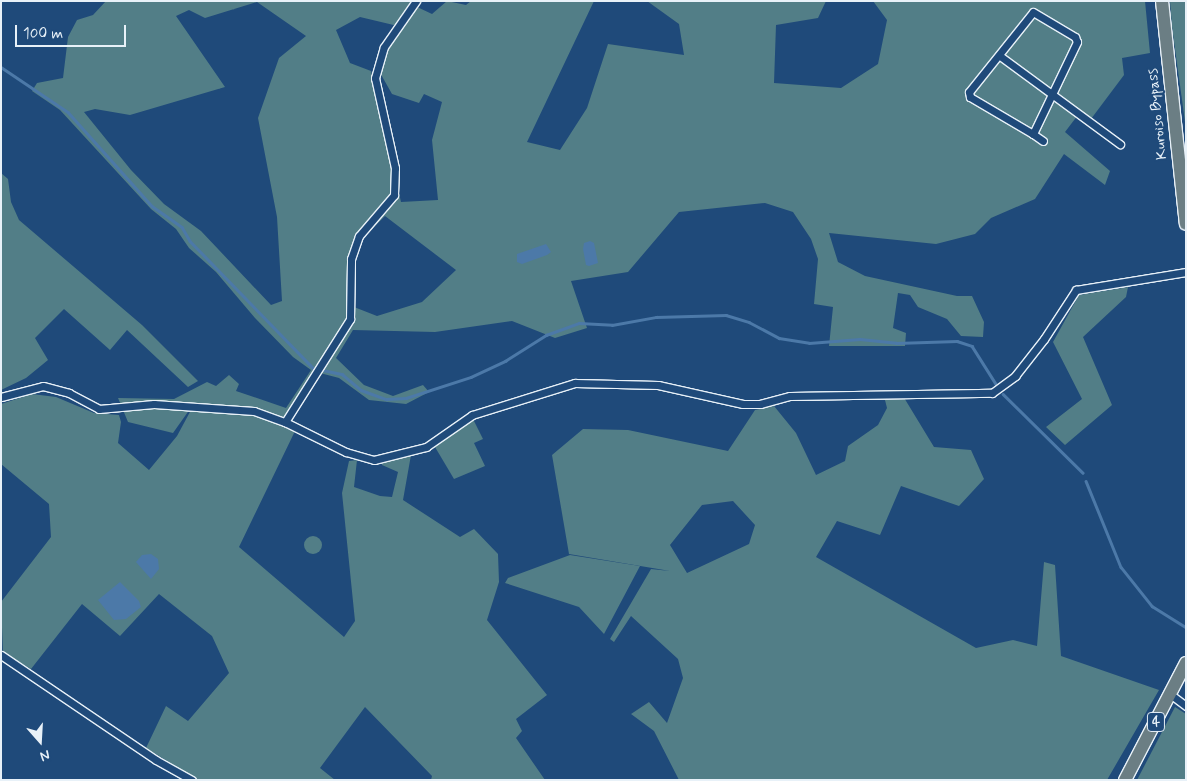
<!DOCTYPE html>
<html>
<head>
<meta charset="utf-8">
<style>
  body { margin:0 }
  #map { position:relative; width:1187px; height:781px; overflow:hidden; background:#1f4a7a; font-family:Mynerve,sans-serif }
  div>[style] { position:absolute }
  [style*='--x'] { left:calc(var(--x)*1px); top:calc(var(--y)*1px); width:calc(var(--w)*1px); rotate:calc(var(--a)*1deg) }
  .green>* { inset:0; background:#527e87 }
  .round { border-radius:50% }
  .water>* { inset:0; background:#4c79a8 }
  .stream>* { height:2.5px; margin:-1.25px; padding:0 1.25px; transform-origin:1.25px; border-radius:1.25px; background:#4c79a8 }
  .roads { filter:drop-shadow(1px 0 #e8f1f8) drop-shadow(-1px 0 #e8f1f8) drop-shadow(0 1px #e8f1f8) drop-shadow(0 -1px #e8f1f8) }
  .street>* { height:7px; margin:-3.5px; padding:0 3.5px; transform-origin:3.5px; border-radius:3.5px; background:#1f4a7a }
  .highway>* { height:12px; margin:-6px; padding:0 6px; transform-origin:6px; border-radius:6px; background:#6b7e84 }
  span { translate:-50% -50%; white-space:nowrap; text-align:center; line-height:1.15; -webkit-text-stroke:4px #1f4a7a; paint-order:stroke }
  .shield-label span { padding:1px 4px; background:#1f4a7a; border:1px solid; border-radius:4px; -webkit-text-stroke-width:0 }
  .shield-label { font-size:14px; color:#e8f1f8; font-weight:700 }
  .street-label { font-size:15px; color:#e8f1f8 }
  .frame { position:absolute; inset:0; border:2px solid #e8f1f8; pointer-events:none }
  .north { position:absolute; left:15px; top:716px; width:50px; height:50px; -webkit-text-stroke:4px #1f4a7a; paint-order:stroke; rotate:161deg; font-size:14px; font-weight:700; line-height:20px; text-align:center; color:#e8f1f8 }
  .north::after { content:''; display:block; margin:auto; width:18px; height:22px; background:#e8f1f8; clip-path:polygon(50% 0,100% 100%,50% 72%,0 100%) }
  .scale { position:absolute; left:15px; top:25px; width:111px; height:22px; box-sizing:border-box; border:2px solid #e8f1f8; border-top:0; padding-left:6px; font-size:15px; line-height:18px; white-space:nowrap; color:#e8f1f8; -webkit-text-stroke:4px #1f4a7a; paint-order:stroke }
</style>
</head>
<body>
<div id="map">
  <div class="green">
    <div style="clip-path:polygon(evenodd,106px 1px,418px 1px,415px 6px,432px 14px,447px 1px,466px 5px,471px 1px,594px 1px,527px 142px,560px 150px,587px 108px,608px 44px,684px 55px,679px 24px,647px 1px,826px 1px,818px 18px,776px 25px,774px 83px,841px 88px,878px 64px,887px 20px,873px 1px,1145px 1px,1150px 53px,1122px 58px,1124px 75px,1091px 119px,1081px 111px,1065px 132px,1110px 171px,1105px 185px,1064px 154px,1035px 199px,991px 218px,975px 234px,936px 244px,829px 233px,838px 262px,865px 276px,957px 296px,972px 296px,984px 322px,983px 337px,961px 336px,947px 319px,918px 307px,910px 295px,898px 293px,893px 328px,906px 333px,905px 346px,829px 346px,833px 307px,814px 304px,818px 259px,811px 239px,793px 212px,765px 203px,679px 212px,628px 272px,571px 281px,587px 328px,555px 338px,512px 321px,435px 332px,353px 330px,336px 358px,364px 385px,393px 396px,423px 385px,429px 392px,406px 404px,369px 400px,339px 378px,320px 373px,290px 420px,252px 413px,190px 409px,173px 433px,128px 422px,118px 398px,174px 399px,207px 382px,216px 386px,229px 375px,239px 384px,236px 391px,286px 408px,311px 370px,293px 357px,255px 318px,216px 272px,189px 248px,176px 229px,151px 209px,60px 110px,32px 91px,37px 83px,63px 78px,68px 37px,77px 20px,93px 15px,106px 1px,257px 2px,306px 36px,279px 58px,258px 118px,277px 217px,282px 301px,271px 305px,201px 231px,164px 204px,131px 170px,84px 112px,95px 109px,130px 115px,225px 87px,176px 16px,189px 10px,205px 18px,257px 2px,106px 1px,360px 17px,402px 27px,386px 49px,379px 71px,392px 94px,419px 103px,424px 94px,442px 102px,432px 140px,438px 200px,401px 202px,371px 71px,350px 63px,336px 30px,360px 17px,106px 1px,385px 216px,456px 270px,422px 302px,377px 316px,354px 307px,356px 258px,364px 237px,385px 216px)"></div>
    <div style="clip-path:polygon(1170px 1px,1186px 1px,1186px 129px,1172px 27px)"></div>
    <div style="clip-path:polygon(1px 173px,8px 179px,11px 202px,19px 220px,142px 325px,198px 381px,188px 387px,127px 330px,110px 350px,64px 309px,35px 338px,48px 360px,26px 378px,1px 390px)"></div>
    <div style="clip-path:polygon(1128px 287px,1126px 297px,1083px 337px,1112px 405px,1065px 445px,1046px 427px,1082px 399px,1053px 342px,1079px 295px)"></div>
    <div style="clip-path:polygon(32px 394px,56px 397px,94px 413px,119px 415px,121px 422px,118px 443px,149px 470px,177px 436px,191px 410px,253px 414px,296px 429px,239px 547px,344px 637px,355px 621px,342px 493px,349px 461px,357px 460px,354px 487px,380px 496px,392px 497px,398px 472px,382px 465px,382px 462px,411px 455px,403px 500px,460px 537px,474px 529px,498px 554px,499px 582px,487px 620px,547px 695px,516px 719px,522px 731px,516px 738px,545px 780px,431px 780px,432px 776px,365px 707px,320px 768px,335px 780px,198px 780px,146px 748px,166px 706px,188px 721px,229px 673px,212px 636px,159px 594px,120px 636px,82px 604px,31px 669px,3px 653px,1px 602px,51px 537px,49px 504px,1px 464px,1px 404px)"></div>
    <div style="clip-path:polygon(evenodd,884px 396px,903px 396px,934px 447px,971px 450px,984px 479px,959px 506px,901px 486px,880px 535px,837px 521px,816px 557px,976px 648px,1013px 640px,1037px 646px,1044px 562px,1055px 565px,1061px 656px,1159px 690px,1107px 780px,679px 780px,654px 731px,631px 714px,649px 702px,667px 723px,683px 678px,678px 659px,631px 616px,614px 642px,610px 639px,651px 569px,670px 571px,569px 554px,552px 455px,583px 429px,628px 430px,728px 451px,755px 410px,774px 406px,796px 433px,816px 475px,845px 461px,848px 446px,878px 425px,887px 408px,884px 396px,733px 501px,755px 525px,749px 544px,687px 573px,670px 545px,702px 505px,733px 501px)"></div>
    <div style="clip-path:polygon(473px 419px,483px 439px,474px 443px,485px 466px,454px 479px,435px 447px)"></div>
    <div class="round" style="left:304px;top:536px;width:18px;height:18px"></div>
    <div style="clip-path:polygon(570px 555px,640px 566px,604px 634px,579px 607px,505px 583px,508px 578px)"></div>
    <div style="clip-path:polygon(1175px 707px,1186px 714px,1186px 780px,1137px 780px)"></div>
  </div>
  <div class="water">
    <div style="clip-path:polygon(590px 241px,594px 243px,598px 263px,589px 266px,586px 265px,583px 249px,584px 243px)"></div>
    <div style="clip-path:polygon(546px 244px,551px 252px,547px 255px,522px 264px,517px 262px,517px 254px)"></div>
    <div style="clip-path:polygon(151px 554px,158px 559px,159px 569px,151px 579px,136px 562px,142px 555px)"></div>
    <div style="clip-path:polygon(120px 582px,139px 601px,141px 607px,126px 619px,114px 620px,98px 600px)"></div>
  </div>
  <div class="stream">
    <div style="--x:1;--y:67;--w:81;--a:33.9"></div>
    <div style="--x:68;--y:112;--w:126;--a:48.2"></div>
    <div style="--x:152;--y:206;--w:37;--a:35"></div>
    <div style="--x:182;--y:227;--w:16;--a:60"></div>
    <div style="--x:190;--y:241;--w:177;--a:45.9"></div>
    <div style="--x:313;--y:368;--w:30;--a:12"></div>
    <div style="--x:342;--y:374;--w:25;--a:40"></div>
    <div style="--x:361;--y:390;--w:27;--a:20"></div>
    <div style="--x:386;--y:399;--w:20;--a:-3"></div>
    <div style="--x:406;--y:398;--w:68;--a:-17.9"></div>
    <div style="--x:471;--y:377;--w:38;--a:-25"></div>
    <div style="--x:505;--y:361;--w:49;--a:-32.4"></div>
    <div style="--x:546;--y:335;--w:35;--a:-20"></div>
    <div style="--x:579;--y:323;--w:33;--a:3"></div>
    <div style="--x:612;--y:325;--w:45;--a:-10.3"></div>
    <div style="--x:656;--y:317;--w:70;--a:-1.6"></div>
    <div style="--x:726;--y:315;--w:24;--a:17"></div>
    <div style="--x:749;--y:322;--w:34;--a:28"></div>
    <div style="--x:779;--y:338;--w:30;--a:9"></div>
    <div style="--x:809;--y:343;--w:51;--a:-4.5"></div>
    <div style="--x:860;--y:339;--w:36;--a:6"></div>
    <div style="--x:896;--y:343;--w:61;--a:-1.9"></div>
    <div style="--x:957;--y:341;--w:16;--a:18"></div>
    <div style="--x:972;--y:346;--w:45;--a:57.7"></div>
    <div style="--x:1003;--y:394;--w:112;--a:44.6"></div>
    <div style="--x:1086;--y:481;--w:93;--a:67.9"></div>
    <div style="--x:1121;--y:567;--w:50;--a:51.5"></div>
    <div style="--x:1152;--y:606;--w:40;--a:32"></div>
  </div>
  <div class="roads">
    <div class="street">
      <div style="--x:1033;--y:12;--w:49;--a:30.8"></div>
      <div style="--x:1075;--y:37;--w:5;--a:68"></div>
      <div style="--x:1077;--y:42;--w:102;--a:115.6"></div>
      <div style="--x:1033;--y:134;--w:73;--a:-149.6"></div>
      <div style="--x:970;--y:97;--w:5;--a:-101"></div>
      <div style="--x:969;--y:92;--w:102;--a:-51.3"></div>
      <div style="--x:1000;--y:56;--w:149;--a:36.3"></div>
      <div style="--x:1033;--y:134;--w:12;--a:35"></div>
      <div style="--x:1;--y:397;--w:43;--a:-14.7"></div>
      <div style="--x:43;--y:386;--w:27;--a:15"></div>
      <div style="--x:69;--y:393;--w:34;--a:28"></div>
      <div style="--x:99;--y:409;--w:55;--a:-5.2"></div>
      <div style="--x:154;--y:404;--w:100;--a:4"></div>
      <div style="--x:254;--y:411;--w:33;--a:20"></div>
      <div style="--x:285;--y:422;--w:68;--a:26.2"></div>
      <div style="--x:346;--y:452;--w:29;--a:16"></div>
      <div style="--x:374;--y:460;--w:54;--a:-14"></div>
      <div style="--x:426;--y:447;--w:56;--a:-34.8"></div>
      <div style="--x:472;--y:415;--w:108;--a:-17.3"></div>
      <div style="--x:575;--y:383;--w:83;--a:1.4"></div>
      <div style="--x:658;--y:385;--w:87;--a:12.6"></div>
      <div style="--x:743;--y:404;--w:17;--a:0"></div>
      <div style="--x:760;--y:404;--w:31;--a:-15"></div>
      <div style="--x:790;--y:396;--w:202;--a:-0.9"></div>
      <div style="--x:992;--y:393;--w:29;--a:-36"></div>
      <div style="--x:1015;--y:376;--w:47;--a:-51.9"></div>
      <div style="--x:1044;--y:339;--w:59;--a:-56.9"></div>
      <div style="--x:1076;--y:290;--w:111;--a:-9.3"></div>
      <div style="--x:285;--y:422;--w:122;--a:-57.7"></div>
      <div style="--x:350;--y:319;--w:60;--a:-89"></div>
      <div style="--x:351;--y:259;--w:24;--a:-71"></div>
      <div style="--x:359;--y:236;--w:54;--a:-49.5"></div>
      <div style="--x:394;--y:195;--w:27;--a:-88"></div>
      <div style="--x:395;--y:168;--w:92;--a:-102.5"></div>
      <div style="--x:375;--y:78;--w:32;--a:-74"></div>
      <div style="--x:384;--y:47;--w:56;--a:-55.2"></div>
      <div style="--x:1;--y:655;--w:187;--a:34.1"></div>
      <div style="--x:156;--y:760;--w:41;--a:29.1"></div>
      <div style="--x:1170;--y:694;--w:20;--a:37"></div>
    </div>
    <div class="highway">
      <div style="--x:1162;--y:1;--w:224;--a:83.9"></div>
      <div style="--x:1125;--y:780;--w:132;--a:-62.5"></div>
    </div>
  </div>
  <div class="shield-label">
    <span style="left:1156px;top:722px">4</span>
  </div>
  <div class="street-label">
    <span style="left:1158px;top:114px;rotate:-96deg">Kuroiso Bypass</span>
  </div>
  <div class="frame"></div>
  <div class="north">N</div>
  <div class="scale">100 m</div>
</div>
</body>
</html>
